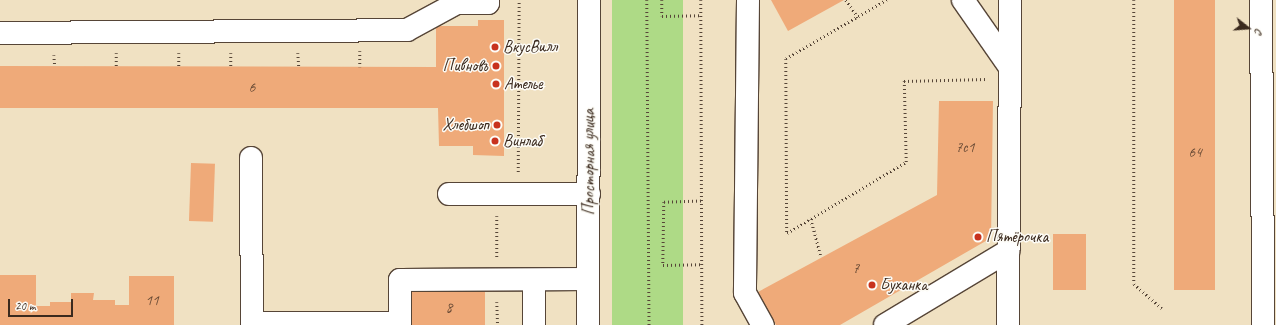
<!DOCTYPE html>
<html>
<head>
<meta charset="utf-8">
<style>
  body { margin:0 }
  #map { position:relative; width:1276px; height:325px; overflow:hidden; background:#f0e1c2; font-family:Caveat,sans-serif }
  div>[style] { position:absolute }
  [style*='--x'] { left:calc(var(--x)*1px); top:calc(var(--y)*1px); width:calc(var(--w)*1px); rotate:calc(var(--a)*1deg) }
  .green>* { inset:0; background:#aeda86; transform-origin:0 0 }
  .building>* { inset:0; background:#efaa79; transform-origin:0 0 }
  .path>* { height:2.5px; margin-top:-1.25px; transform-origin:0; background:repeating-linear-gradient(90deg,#564537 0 1px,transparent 0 4px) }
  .roads { filter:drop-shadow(1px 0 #564537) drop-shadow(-1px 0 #564537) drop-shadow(0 1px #564537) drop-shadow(0 -1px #564537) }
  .minor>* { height:22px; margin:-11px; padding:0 11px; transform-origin:11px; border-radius:11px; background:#fff }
  .major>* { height:22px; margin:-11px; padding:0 11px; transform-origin:11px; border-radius:11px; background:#fff }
  .dots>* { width:11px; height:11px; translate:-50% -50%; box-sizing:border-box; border:2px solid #fdfcf7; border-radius:50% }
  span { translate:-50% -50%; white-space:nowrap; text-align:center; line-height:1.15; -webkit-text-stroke:3px #fdfcf7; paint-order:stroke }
  .number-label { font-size:15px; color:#684a35 }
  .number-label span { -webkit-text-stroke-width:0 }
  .poi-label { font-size:17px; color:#3b2a1e }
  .left { translate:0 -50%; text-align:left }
  .right { translate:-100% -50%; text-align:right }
  .street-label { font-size:17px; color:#3b2a1e }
  .north { position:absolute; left:1228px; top:8px; width:40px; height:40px; -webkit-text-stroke:3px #fdfcf7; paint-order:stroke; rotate:107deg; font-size:11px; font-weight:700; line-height:16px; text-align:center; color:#3b2a1e }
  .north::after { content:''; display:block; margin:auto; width:14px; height:18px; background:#3b2a1e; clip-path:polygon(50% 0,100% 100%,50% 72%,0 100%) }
  .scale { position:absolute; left:8px; top:299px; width:65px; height:18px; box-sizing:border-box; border:2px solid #3b2a1e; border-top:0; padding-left:5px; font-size:12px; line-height:14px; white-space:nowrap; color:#3b2a1e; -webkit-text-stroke:3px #fdfcf7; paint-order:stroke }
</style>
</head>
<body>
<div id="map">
  <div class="green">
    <div style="left:612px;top:0;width:71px;height:325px"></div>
  </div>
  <div class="building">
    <div style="clip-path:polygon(771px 0,844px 0,788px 31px)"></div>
    <div style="left:1174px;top:0;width:41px;height:290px"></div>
    <div style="clip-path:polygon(478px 20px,504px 20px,504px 156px,473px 155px,473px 146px,439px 146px,438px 108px,0 108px,0 66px,436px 67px,436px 26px,478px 26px)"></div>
    <div style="clip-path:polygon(939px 101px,993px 101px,991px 238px,840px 325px,776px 325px,758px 292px,937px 195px)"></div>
    <div style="left:191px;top:163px;width:24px;height:58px;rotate:2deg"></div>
    <div style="left:1053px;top:234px;width:33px;height:56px"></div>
    <div style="clip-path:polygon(0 275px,36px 275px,36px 306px,50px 306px,50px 302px,71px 302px,71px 293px,94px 293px,93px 300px,115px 300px,115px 305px,129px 305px,129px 276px,174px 276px,174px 325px,0 325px)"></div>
    <div style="left:412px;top:291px;width:73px;height:34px"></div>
  </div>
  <div class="path">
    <div style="--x:647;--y:0;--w:325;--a:89.6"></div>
    <div style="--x:662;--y:0;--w:16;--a:90"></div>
    <div style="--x:662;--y:16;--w:39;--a:-1"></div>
    <div style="--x:701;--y:0;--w:325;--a:89.8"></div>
    <div style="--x:846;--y:0;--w:21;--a:55"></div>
    <div style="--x:887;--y:0;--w:117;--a:149.7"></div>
    <div style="--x:786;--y:59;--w:174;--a:89.7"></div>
    <div style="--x:787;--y:233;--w:139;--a:-30.8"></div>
    <div style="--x:906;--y:162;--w:81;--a:-91.4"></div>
    <div style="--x:904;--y:81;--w:83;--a:-1.4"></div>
    <div style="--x:1134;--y:0;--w:284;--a:90"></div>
    <div style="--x:1134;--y:284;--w:37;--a:41"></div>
    <div style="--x:360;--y:51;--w:16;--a:90"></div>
    <div style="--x:179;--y:53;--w:13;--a:90"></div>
    <div style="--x:231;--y:53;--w:13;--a:90"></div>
    <div style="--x:298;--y:53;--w:14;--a:86"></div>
    <div style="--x:54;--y:55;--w:11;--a:85"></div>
    <div style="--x:116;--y:66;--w:13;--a:-90"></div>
    <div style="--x:518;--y:172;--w:172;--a:-89.7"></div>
    <div style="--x:701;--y:201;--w:37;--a:178"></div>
    <div style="--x:664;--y:202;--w:63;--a:90.9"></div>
    <div style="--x:663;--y:265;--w:39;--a:-1"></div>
    <div style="--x:497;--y:216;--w:43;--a:90"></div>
    <div style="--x:811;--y:219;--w:39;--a:75"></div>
    <div style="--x:497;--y:302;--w:23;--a:88"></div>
  </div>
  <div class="roads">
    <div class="minor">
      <div style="--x:748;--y:0;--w:293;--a:90.6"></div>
      <div style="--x:745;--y:293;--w:37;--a:61"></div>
      <div style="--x:963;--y:0;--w:80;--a:55.1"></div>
      <div style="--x:1261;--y:0;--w:325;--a:89.6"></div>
      <div style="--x:0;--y:33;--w:407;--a:-0.4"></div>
      <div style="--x:407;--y:30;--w:57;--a:-28.4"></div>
      <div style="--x:457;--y:3;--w:31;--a:0"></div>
      <div style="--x:488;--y:3;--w:3;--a:-90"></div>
      <div style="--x:251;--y:158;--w:165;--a:89.7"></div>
      <div style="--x:252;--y:323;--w:148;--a:0"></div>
      <div style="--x:400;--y:323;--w:43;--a:-90"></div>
      <div style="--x:400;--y:280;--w:188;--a:-0.3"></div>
      <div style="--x:449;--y:194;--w:140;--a:0"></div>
      <div style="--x:534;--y:280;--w:45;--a:90"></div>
      <div style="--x:885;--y:325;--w:144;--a:-31"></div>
      <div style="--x:1008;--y:325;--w:325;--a:-89.6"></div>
    </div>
    <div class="major">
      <div style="--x:588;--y:325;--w:325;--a:-89.8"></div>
    </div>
  </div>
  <div class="dots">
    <div style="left:495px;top:47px;background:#c8321e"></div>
    <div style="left:496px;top:66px;background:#c8321e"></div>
    <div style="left:496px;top:84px;background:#c8321e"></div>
    <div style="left:497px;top:125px;background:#c8321e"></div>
    <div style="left:495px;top:141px;background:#c8321e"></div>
    <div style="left:978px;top:237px;background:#c8321e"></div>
    <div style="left:872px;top:285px;background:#c8321e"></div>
  </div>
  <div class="number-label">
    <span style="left:252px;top:88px">6</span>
    <span style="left:965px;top:148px">7с1</span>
    <span style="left:1195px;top:153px">64</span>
    <span style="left:856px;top:269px">7</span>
    <span style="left:152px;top:301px">11</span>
    <span style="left:449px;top:308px">8</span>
  </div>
  <div class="poi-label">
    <span class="left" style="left:503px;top:47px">ВкусВилл</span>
    <span class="right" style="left:488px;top:66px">Пивновъ</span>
    <span class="left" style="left:504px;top:84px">Ателье</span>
    <span class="right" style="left:489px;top:125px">Хлебшоп</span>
    <span class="left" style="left:503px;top:141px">Винлаб</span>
    <span class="left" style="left:986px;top:237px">Пятёрочка</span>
    <span class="left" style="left:880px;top:285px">Буханка</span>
  </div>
  <div class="street-label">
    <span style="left:589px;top:162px;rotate:-90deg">Просторная улица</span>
  </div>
  <div class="north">С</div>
  <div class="scale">20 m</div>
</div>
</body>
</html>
